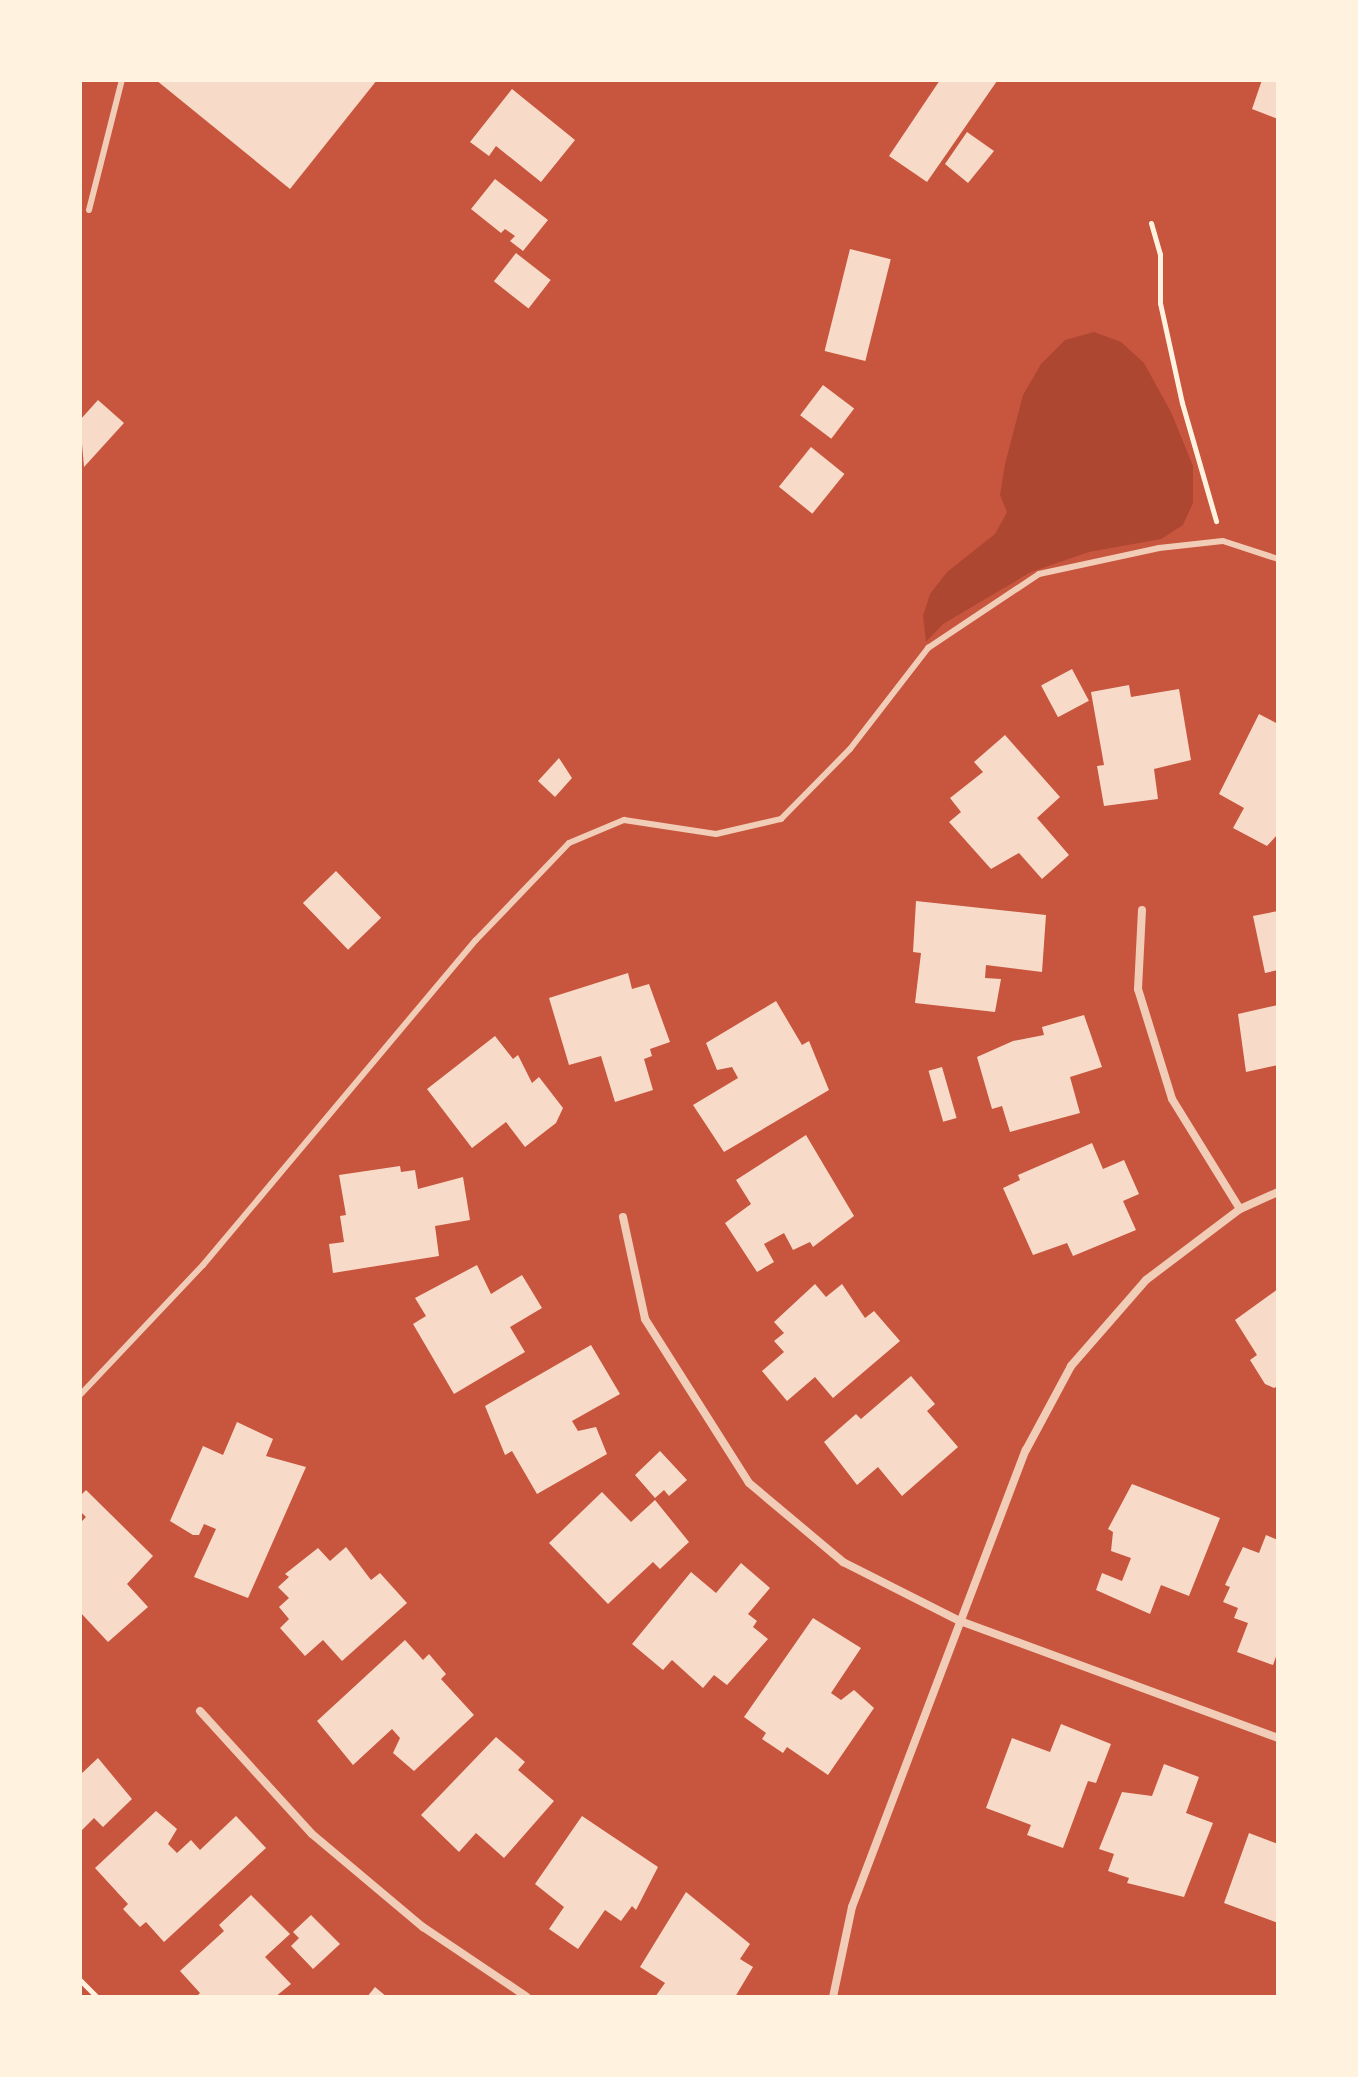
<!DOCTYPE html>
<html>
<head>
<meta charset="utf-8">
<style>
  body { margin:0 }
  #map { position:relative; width:1358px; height:2077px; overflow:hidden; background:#c8553d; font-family:"Work Sans",sans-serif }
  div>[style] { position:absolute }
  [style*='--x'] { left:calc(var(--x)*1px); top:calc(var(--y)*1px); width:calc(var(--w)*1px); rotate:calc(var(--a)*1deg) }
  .green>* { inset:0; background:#ae4732 }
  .building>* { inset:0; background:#f7dbc8; transform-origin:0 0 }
  .path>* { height:5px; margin:-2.5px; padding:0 2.5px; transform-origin:2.5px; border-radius:2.5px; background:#fff3e0 }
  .service>* { height:6px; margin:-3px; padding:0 3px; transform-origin:3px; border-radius:3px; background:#f1ccb7 }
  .minor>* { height:8px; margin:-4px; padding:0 4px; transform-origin:4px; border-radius:4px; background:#f1ccb7 }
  span { translate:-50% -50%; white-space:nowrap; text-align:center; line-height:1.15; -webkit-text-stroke:7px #fff3e0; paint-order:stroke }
  .frame { position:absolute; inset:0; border:82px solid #fff3e0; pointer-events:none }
</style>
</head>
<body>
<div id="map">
  <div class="green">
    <div style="clip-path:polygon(1094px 332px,1121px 342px,1144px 363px,1171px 412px,1193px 466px,1193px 503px,1183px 525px,1161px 539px,1089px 552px,1031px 572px,943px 624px,926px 642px,923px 616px,930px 594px,947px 572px,995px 534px,1007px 512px,1000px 495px,1005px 464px,1023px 395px,1041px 364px,1065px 340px)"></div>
  </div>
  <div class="building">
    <div style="clip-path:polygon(156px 80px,377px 80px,290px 189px)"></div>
    <div style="clip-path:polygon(940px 80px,997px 81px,927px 182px,889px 156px)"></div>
    <div style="clip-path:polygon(1262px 80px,1278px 80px,1278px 119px,1252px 109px)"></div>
    <div style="clip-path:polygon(512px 89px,575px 140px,541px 182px,496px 146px,489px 156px,470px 142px)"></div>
    <div style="clip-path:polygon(967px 132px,994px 151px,968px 183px,945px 164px)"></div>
    <div style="clip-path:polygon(495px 179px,548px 220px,523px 251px,510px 241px,515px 236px,505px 229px,501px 233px,471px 209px)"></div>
    <div style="left:850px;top:249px;width:42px;height:105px;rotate:14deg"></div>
    <div style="left:516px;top:253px;width:44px;height:36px;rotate:38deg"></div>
    <div style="left:823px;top:385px;width:39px;height:38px;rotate:37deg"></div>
    <div style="clip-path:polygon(98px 400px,124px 423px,84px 467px,80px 420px)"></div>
    <div style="left:811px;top:447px;width:43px;height:51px;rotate:39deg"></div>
    <div style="left:1072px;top:669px;width:36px;height:35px;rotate:62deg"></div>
    <div style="clip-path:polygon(1129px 685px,1131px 697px,1179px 689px,1191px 760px,1154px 769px,1158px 799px,1104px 806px,1097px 766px,1104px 765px,1091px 692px)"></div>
    <div style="clip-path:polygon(1259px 714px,1278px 724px,1278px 834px,1267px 846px,1233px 828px,1244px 808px,1219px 794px)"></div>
    <div style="clip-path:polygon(1005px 735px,1060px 797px,1037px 818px,1069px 855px,1042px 879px,1019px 853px,991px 869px,949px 822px,961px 812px,950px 798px,983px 772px,974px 762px)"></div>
    <div style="clip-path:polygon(559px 758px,572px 778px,555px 797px,538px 781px)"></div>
    <div style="left:336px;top:871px;width:65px;height:46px;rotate:46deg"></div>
    <div style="clip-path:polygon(916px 901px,1046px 915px,1042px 972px,986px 965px,985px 978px,1001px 979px,995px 1012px,915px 1003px,921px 953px,913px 952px)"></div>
    <div style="clip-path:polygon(1278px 911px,1278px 970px,1265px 973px,1253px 916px)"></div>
    <div style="clip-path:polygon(628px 973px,632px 989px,649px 984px,670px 1042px,650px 1049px,652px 1056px,644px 1059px,653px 1090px,615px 1102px,601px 1056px,569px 1065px,549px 998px)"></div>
    <div style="clip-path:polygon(776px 1001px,802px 1045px,809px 1041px,829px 1090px,724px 1152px,693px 1105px,738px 1078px,732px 1067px,717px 1070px,706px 1043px)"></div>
    <div style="clip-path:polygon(1278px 1005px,1278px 1065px,1246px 1072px,1238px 1014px)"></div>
    <div style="clip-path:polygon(1084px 1015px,1102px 1067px,1070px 1077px,1080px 1113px,1010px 1132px,1002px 1106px,992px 1109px,977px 1057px,1013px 1041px,1044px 1035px,1042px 1027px)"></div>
    <div style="clip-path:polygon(495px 1036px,513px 1059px,518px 1055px,532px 1083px,539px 1077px,563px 1108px,556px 1123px,525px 1147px,506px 1122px,472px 1148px,427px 1089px)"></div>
    <div style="left:942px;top:1067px;width:53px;height:14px;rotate:74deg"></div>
    <div style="clip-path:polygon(806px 1135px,854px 1216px,813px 1247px,810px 1242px,793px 1250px,784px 1233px,764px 1244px,774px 1262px,757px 1272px,725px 1223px,751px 1204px,736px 1180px)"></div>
    <div style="clip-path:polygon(1092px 1143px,1103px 1169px,1124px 1160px,1139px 1194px,1123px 1201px,1136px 1230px,1073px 1256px,1067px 1243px,1033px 1255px,1003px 1188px,1020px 1180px,1018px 1175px)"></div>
    <div style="clip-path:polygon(400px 1166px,401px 1172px,415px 1170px,418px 1189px,463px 1177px,470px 1220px,435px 1226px,439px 1256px,333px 1273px,329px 1244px,344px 1242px,340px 1216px,346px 1215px,339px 1175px)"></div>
    <div style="clip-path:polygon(477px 1265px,491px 1294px,522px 1275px,542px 1308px,510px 1327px,525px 1352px,454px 1394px,413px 1324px,426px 1316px,415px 1298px)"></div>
    <div style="clip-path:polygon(815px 1284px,826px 1297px,842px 1284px,865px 1318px,874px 1311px,900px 1341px,833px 1398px,815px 1377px,787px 1401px,762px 1371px,784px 1352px,774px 1341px,784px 1333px,774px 1322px)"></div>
    <div style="clip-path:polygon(1278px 1289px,1278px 1386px,1274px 1388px,1265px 1384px,1250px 1360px,1257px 1355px,1235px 1320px)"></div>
    <div style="clip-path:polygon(591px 1345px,620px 1394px,572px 1421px,578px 1431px,596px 1427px,607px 1454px,537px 1494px,512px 1451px,505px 1455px,485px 1406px)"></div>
    <div style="clip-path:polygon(911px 1376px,935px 1404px,927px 1411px,958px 1447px,902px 1496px,878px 1467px,857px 1485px,824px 1442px,856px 1414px,861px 1419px)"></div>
    <div style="clip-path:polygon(237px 1422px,273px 1439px,266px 1456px,306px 1467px,248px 1598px,194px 1577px,216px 1529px,204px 1524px,199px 1535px,193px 1535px,170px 1521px,203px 1446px,223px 1455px)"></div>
    <div style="clip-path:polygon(660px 1451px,687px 1480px,669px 1496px,664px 1490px,655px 1498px,635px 1475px)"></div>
    <div style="clip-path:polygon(1132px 1484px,1220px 1518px,1189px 1596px,1161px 1585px,1150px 1614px,1096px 1590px,1102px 1573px,1122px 1581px,1131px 1558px,1111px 1551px,1113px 1532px,1108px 1529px)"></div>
    <div style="clip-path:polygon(86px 1490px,153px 1556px,127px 1584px,148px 1607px,108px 1642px,80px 1612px,80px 1523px,86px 1517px,80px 1511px,80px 1496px)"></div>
    <div style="clip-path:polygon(602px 1492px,631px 1522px,655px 1500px,689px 1542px,660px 1569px,653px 1562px,608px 1604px,549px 1543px)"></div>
    <div style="clip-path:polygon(1266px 1535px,1278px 1540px,1278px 1651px,1273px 1665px,1237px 1652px,1248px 1623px,1234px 1618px,1238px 1608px,1223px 1602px,1230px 1587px,1225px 1585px,1243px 1547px,1259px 1553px)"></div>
    <div style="clip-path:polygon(346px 1547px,371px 1580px,380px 1573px,407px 1603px,342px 1661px,323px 1640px,305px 1656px,280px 1628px,289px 1619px,279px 1607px,289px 1598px,278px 1587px,289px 1577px,285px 1574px,318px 1548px,330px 1561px)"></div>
    <div style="clip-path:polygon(741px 1563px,770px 1588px,748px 1614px,757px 1621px,753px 1627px,768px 1639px,727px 1685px,714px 1675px,703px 1688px,672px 1660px,663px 1670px,632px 1644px,691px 1572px,716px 1593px)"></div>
    <div style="clip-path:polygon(813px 1618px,861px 1648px,831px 1693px,841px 1700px,854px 1690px,874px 1708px,828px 1775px,787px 1747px,783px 1753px,762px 1739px,766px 1733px,744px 1717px)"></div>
    <div style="clip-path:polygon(405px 1640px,423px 1660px,429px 1654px,446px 1674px,441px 1679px,474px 1715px,414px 1771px,393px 1753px,400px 1738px,392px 1729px,353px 1765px,317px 1721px)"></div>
    <div style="clip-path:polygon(1061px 1724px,1111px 1744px,1096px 1783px,1088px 1781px,1063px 1848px,1027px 1835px,1031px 1825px,986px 1808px,1012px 1738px,1050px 1752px)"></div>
    <div style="clip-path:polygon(496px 1737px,525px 1762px,518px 1770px,554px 1801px,504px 1858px,476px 1833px,459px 1852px,421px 1815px)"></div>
    <div style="clip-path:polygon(98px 1758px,132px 1799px,103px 1827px,94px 1818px,80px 1832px,80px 1775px)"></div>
    <div style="clip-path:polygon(1164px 1764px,1199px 1777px,1186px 1813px,1213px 1823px,1184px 1897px,1127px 1883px,1129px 1878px,1108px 1871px,1114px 1854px,1099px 1849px,1122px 1792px,1152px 1796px)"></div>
    <div style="clip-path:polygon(156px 1811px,177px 1829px,168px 1844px,177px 1853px,191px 1840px,200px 1850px,236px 1816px,266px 1848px,164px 1942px,146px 1922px,140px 1927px,123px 1909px,128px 1904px,95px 1868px)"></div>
    <div style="clip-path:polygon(582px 1816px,658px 1867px,636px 1910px,632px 1906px,621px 1921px,605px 1910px,578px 1949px,549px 1929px,564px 1907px,535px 1884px)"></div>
    <div style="clip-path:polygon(1249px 1833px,1278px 1844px,1278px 1923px,1224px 1903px)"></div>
    <div style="clip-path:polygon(686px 1892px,750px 1944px,740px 1959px,753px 1967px,735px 1997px,655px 1997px,665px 1983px,640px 1967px)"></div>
    <div style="clip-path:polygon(251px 1895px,290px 1934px,265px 1957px,291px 1984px,275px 1997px,196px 1997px,200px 1993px,180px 1971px,224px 1931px,219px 1925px)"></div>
    <div style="clip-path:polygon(311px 1915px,340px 1944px,313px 1969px,291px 1946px,299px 1938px,293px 1932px)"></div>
    <div style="clip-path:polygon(375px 1987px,387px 1997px,367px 1997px)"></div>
  </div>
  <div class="path">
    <div style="--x:1151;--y:223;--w:32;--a:74"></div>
    <div style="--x:1160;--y:254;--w:49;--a:90"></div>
    <div style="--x:1160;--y:303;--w:102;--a:77.6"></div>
    <div style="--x:1182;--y:403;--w:123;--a:73.9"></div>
    <div style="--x:80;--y:1980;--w:24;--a:45"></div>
  </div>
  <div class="service">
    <div style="--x:89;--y:210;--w:134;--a:-75.8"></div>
    <div style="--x:80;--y:1395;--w:179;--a:-46.6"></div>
    <div style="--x:203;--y:1265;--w:424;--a:-50"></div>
    <div style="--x:476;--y:940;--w:134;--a:-46.2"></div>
    <div style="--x:569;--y:843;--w:60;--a:-22.7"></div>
    <div style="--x:624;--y:820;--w:93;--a:8.7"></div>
    <div style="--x:716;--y:834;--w:67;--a:-13"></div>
    <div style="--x:781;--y:819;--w:98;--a:-45.4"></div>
    <div style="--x:850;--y:749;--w:128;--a:-52.3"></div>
    <div style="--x:928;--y:648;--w:133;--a:-33.7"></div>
    <div style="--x:1039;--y:574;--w:123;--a:-12.2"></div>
    <div style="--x:1159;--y:548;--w:64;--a:-6.2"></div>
    <div style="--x:1223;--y:541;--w:58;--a:18.1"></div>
  </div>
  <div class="minor">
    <div style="--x:1142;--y:910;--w:79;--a:92.9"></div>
    <div style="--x:1138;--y:989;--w:115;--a:72.8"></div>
    <div style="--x:1172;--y:1099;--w:129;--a:58.3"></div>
    <div style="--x:623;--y:1217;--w:104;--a:77.8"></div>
    <div style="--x:645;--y:1319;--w:194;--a:57.6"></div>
    <div style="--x:749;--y:1483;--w:123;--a:40"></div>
    <div style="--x:843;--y:1562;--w:131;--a:26.8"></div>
    <div style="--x:960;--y:1621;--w:339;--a:20.2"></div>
    <div style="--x:200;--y:1711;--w:166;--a:47.7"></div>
    <div style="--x:312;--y:1834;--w:145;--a:40"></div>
    <div style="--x:423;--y:1927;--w:125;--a:33.9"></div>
    <div style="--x:833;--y:1997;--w:92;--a:-78.1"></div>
    <div style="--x:852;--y:1907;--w:489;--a:-69.2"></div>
    <div style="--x:1026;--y:1450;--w:95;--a:-61.8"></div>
    <div style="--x:1071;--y:1366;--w:114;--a:-48.9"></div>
    <div style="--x:1146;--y:1280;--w:118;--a:-37.1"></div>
    <div style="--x:1240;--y:1209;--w:42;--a:-24.1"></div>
  </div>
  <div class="frame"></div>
</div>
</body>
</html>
